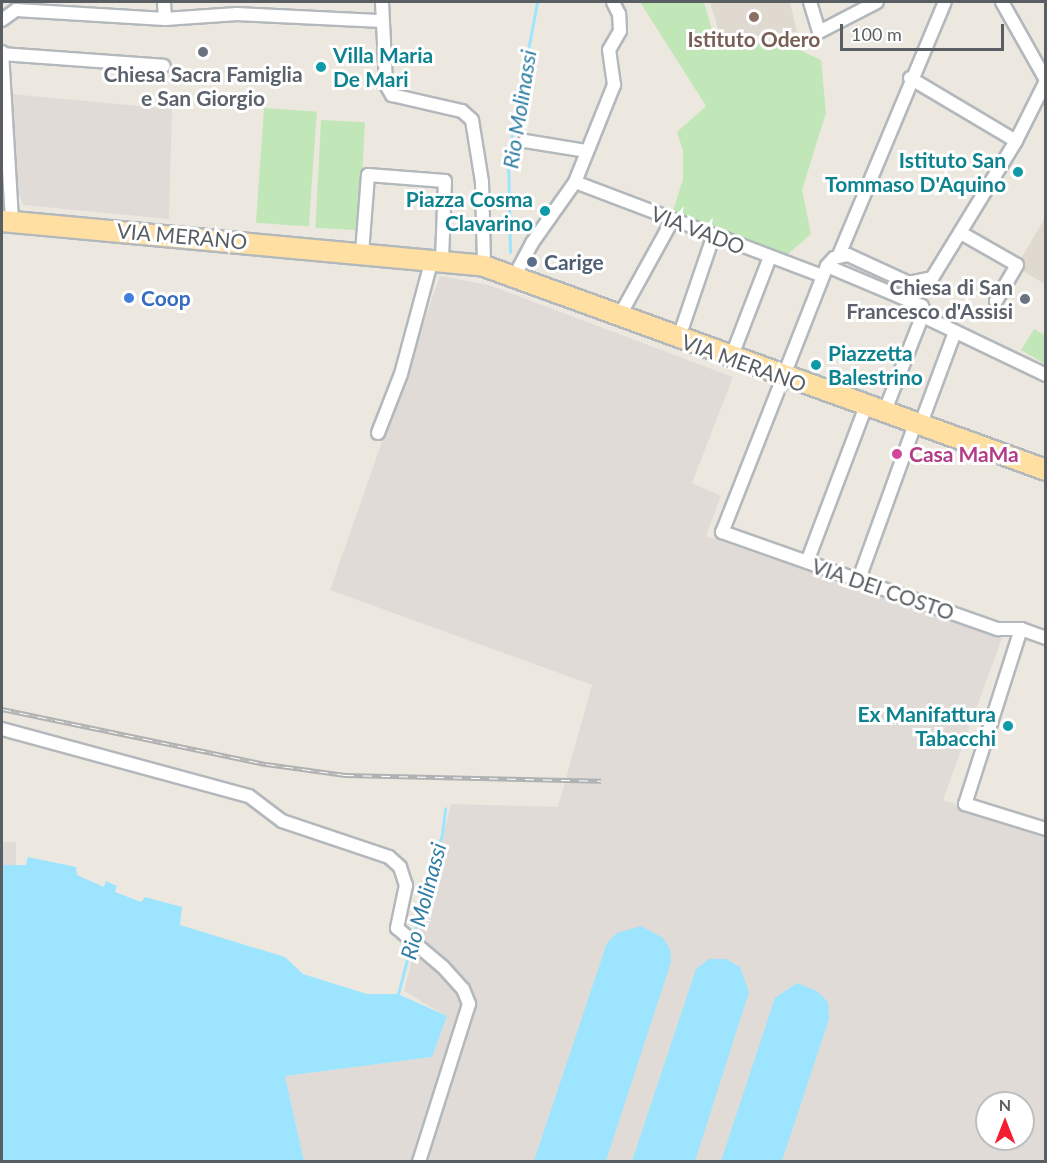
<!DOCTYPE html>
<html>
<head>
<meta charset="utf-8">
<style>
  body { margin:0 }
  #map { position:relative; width:1047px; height:1163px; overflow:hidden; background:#ede8df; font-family:Lato,sans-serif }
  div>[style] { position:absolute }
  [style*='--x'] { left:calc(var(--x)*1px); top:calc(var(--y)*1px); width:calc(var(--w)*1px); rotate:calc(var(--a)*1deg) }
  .industrial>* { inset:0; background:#e0dbd7; transform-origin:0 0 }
  .education>* { inset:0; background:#dfd9d0 }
  .green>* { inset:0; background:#c1e7b9; transform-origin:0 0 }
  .water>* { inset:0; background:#9de5ff }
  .stream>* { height:3px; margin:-1.5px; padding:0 1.5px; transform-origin:1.5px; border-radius:1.5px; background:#9de5ff }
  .roads { filter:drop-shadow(2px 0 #b3b8bc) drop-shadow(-2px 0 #b3b8bc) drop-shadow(0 2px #b3b8bc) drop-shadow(0 -2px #b3b8bc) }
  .minor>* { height:12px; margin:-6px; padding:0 6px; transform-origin:6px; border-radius:6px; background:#fff }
  .primary>* { height:20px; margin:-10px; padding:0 10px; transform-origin:10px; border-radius:10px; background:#ffe0a2 }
  .rail>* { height:5px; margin-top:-2.5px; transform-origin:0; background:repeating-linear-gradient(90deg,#fff 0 9px,#b0b1b2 0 18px); box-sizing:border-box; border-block:2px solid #b0b1b2 }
  .dots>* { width:16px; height:16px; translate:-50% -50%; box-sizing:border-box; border:3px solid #fff; border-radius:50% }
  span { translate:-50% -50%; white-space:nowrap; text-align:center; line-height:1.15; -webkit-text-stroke:6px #fff; paint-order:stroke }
  .education-label { font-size:21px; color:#785e54; font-weight:700 }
  .culture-label { font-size:21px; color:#0d838f; font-weight:700 }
  .left { translate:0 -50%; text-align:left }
  .right { translate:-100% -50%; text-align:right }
  .worship-label { font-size:21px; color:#5b616d; font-weight:700 }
  .street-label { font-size:21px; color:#585e62 }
  .service-label { font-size:21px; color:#4e5e75; font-weight:700 }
  .shop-label { font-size:21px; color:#366cbe; font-weight:700 }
  .hotel-label { font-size:21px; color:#b23c85; font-weight:700 }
  .water-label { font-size:22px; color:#307ea5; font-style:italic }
  .frame { position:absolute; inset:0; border:3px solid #585e62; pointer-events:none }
  .north { position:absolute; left:975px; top:1091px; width:60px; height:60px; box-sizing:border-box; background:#fff; border:2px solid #bcbfc0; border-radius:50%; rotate:0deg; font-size:16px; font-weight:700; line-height:24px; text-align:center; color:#585e62 }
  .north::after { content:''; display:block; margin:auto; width:21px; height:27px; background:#f51d32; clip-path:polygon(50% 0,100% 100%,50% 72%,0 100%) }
  .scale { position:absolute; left:840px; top:24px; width:164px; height:27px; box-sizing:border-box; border:3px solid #585e62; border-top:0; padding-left:8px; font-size:18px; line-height:21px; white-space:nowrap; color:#585e62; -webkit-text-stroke:4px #fff; paint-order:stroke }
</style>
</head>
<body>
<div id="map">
  <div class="industrial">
    <div style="clip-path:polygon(10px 94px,172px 109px,169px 219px,23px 205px,14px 177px)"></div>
    <div style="clip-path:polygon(evenodd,440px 276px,489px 285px,733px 377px,692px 483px,721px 496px,706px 536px,1002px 638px,943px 800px,1045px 832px,1045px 1161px,304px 1161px,285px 1076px,432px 1057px,446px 1016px,404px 991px,451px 804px,558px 807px,592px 685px,330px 590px,440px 276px,987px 1103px,1023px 1103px,1023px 1139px,987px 1139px,987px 1103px)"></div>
    <div style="left:2px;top:842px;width:14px;height:23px"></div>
  </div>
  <div class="education">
    <div style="clip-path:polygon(710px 2px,790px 2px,797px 32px,721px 39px)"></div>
    <div style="clip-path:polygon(1045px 218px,1045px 284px,1016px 267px)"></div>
  </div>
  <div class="green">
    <div style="clip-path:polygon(640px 2px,704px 2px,716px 44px,784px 43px,821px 60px,826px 113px,802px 190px,811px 234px,786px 256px,672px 214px,683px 179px,683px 151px,677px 132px,706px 106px)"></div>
    <div style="left:264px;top:108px;width:53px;height:115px;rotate:4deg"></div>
    <div style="left:321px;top:120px;width:44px;height:108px;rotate:3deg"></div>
    <div style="clip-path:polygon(1034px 329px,1045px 335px,1045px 364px,1021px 350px)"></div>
  </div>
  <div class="water">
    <div style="clip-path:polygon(28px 857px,76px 867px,77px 875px,104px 887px,106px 881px,117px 886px,115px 892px,141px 902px,145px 897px,182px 907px,180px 925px,285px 957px,303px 974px,367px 994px,398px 994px,447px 1016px,432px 1057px,285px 1076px,304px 1161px,3px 1161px,2px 865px,26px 865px)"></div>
    <div style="clip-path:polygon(641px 926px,663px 938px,670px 949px,671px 962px,606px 1161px,534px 1161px,607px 943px,617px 933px)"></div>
    <div style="clip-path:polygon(709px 959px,726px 959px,740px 967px,749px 992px,695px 1161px,632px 1161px,696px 969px)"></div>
    <div style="clip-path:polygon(797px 983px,817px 991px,828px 1002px,829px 1019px,782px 1161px,721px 1161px,775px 998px)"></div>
  </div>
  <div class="stream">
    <div style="--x:510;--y:252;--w:96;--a:-91.2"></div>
    <div style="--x:508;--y:156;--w:157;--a:-79.3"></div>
    <div style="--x:413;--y:937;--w:107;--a:-74.3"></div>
    <div style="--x:442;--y:834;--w:26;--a:-83"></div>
    <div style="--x:398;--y:994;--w:52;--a:-75.4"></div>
  </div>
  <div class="roads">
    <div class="minor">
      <div style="--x:164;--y:2;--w:17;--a:87"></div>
      <div style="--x:382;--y:2;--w:83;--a:87.2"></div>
      <div style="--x:386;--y:85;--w:12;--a:59"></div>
      <div style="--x:392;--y:95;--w:72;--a:12.9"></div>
      <div style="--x:462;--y:111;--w:13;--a:42"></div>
      <div style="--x:472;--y:120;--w:63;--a:80.8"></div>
      <div style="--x:482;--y:182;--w:84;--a:88.6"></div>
      <div style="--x:810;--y:2;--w:31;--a:73"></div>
      <div style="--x:819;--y:32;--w:65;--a:-27.3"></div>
      <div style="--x:1002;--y:2;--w:90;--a:60.6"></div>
      <div style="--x:2;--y:20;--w:17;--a:-36"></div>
      <div style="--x:16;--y:10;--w:149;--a:3.5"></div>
      <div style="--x:165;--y:19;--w:72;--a:-4"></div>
      <div style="--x:237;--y:14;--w:145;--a:2.8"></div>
      <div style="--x:2;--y:52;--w:168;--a:86.6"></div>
      <div style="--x:2;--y:54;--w:162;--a:4.2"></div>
      <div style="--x:910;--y:78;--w:123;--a:30.7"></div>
      <div style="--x:1046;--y:81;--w:67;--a:116.6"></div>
      <div style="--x:1016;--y:141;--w:161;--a:121.5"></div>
      <div style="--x:932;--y:278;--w:24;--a:168"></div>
      <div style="--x:909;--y:283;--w:67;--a:-155.3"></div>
      <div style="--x:848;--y:255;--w:14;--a:168"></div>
      <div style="--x:834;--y:258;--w:11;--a:131"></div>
      <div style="--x:827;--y:266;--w:286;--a:111.5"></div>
      <div style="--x:722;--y:532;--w:293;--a:19.4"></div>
      <div style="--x:998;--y:629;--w:23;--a:0"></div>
      <div style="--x:1021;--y:629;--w:27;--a:20"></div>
      <div style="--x:525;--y:141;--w:63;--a:9.2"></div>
      <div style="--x:575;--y:182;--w:264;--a:20.8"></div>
      <div style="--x:961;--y:233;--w:64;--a:29.7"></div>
      <div style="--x:1017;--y:265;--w:42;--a:120.3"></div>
      <div style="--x:362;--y:253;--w:78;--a:-85.6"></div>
      <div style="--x:368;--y:175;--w:77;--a:4.5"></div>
      <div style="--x:445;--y:181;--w:79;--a:92.2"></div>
      <div style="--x:839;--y:255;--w:274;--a:-67.3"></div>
      <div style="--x:827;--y:266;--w:103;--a:22.8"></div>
      <div style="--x:922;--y:306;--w:13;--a:67"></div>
      <div style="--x:927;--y:318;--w:132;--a:25.6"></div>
      <div style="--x:514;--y:277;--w:38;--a:-62"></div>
      <div style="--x:532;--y:243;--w:75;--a:-54.8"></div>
      <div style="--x:575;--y:182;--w:105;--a:-68.1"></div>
      <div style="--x:614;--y:85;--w:35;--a:-98"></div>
      <div style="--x:609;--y:50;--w:22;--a:-60"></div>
      <div style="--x:620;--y:31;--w:17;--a:-93"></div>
      <div style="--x:619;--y:14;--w:13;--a:-117"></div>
      <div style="--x:619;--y:317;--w:110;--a:-61.1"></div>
      <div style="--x:678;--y:340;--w:109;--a:-71.2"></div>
      <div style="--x:731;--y:358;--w:108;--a:-68.9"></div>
      <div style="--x:884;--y:413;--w:109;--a:-68.4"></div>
      <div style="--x:920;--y:426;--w:100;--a:-69.6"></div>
      <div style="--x:378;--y:433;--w:63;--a:-68.7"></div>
      <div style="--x:401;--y:374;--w:119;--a:-74.9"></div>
      <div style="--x:807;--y:562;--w:167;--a:-69.3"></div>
      <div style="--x:859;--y:579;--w:165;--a:-70.1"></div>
      <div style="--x:1021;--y:629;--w:184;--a:107.7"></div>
      <div style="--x:965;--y:804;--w:85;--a:17.2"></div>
      <div style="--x:2;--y:729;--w:256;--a:15.2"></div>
      <div style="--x:249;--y:796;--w:41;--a:37.1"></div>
      <div style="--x:282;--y:821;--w:113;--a:18.6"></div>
      <div style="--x:389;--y:857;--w:15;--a:42"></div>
      <div style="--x:400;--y:867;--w:19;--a:72"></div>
      <div style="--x:406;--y:885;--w:44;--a:101.8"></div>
      <div style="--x:397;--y:928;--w:60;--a:40.3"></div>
      <div style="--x:443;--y:967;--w:30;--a:48"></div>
      <div style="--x:463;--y:989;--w:16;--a:68"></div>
      <div style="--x:469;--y:1004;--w:166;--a:107.6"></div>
    </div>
    <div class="primary">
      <div style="--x:2;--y:221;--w:484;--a:5.3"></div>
      <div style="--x:484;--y:266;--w:598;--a:19.95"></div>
    </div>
  </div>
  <div class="rail">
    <div style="--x:2;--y:709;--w:270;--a:11.8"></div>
    <div style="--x:266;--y:764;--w:80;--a:7.9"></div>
    <div style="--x:345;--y:775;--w:256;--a:1.3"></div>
  </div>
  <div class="dots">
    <div style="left:754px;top:17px;background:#8d6e63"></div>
    <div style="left:203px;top:52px;background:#6b7280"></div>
    <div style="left:321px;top:67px;background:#0f9aa8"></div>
    <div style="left:1018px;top:172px;background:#0f9aa8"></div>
    <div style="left:545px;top:211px;background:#0f9aa8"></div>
    <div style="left:532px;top:262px;background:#5c6f8a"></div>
    <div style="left:129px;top:298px;background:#3f7fe0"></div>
    <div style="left:1025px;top:299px;background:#6b7280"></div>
    <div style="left:816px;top:365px;background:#0f9aa8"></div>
    <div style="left:897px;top:454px;background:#d1479c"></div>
    <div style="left:1008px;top:726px;background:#0f9aa8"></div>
  </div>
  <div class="education-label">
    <span style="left:754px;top:39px">Istituto Odero</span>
  </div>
  <div class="culture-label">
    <span class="left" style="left:333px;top:67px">Villa Maria<br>De Mari</span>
    <span class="right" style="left:1006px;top:172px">Istituto San<br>Tommaso D'Aquino</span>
    <span class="right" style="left:533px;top:211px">Piazza Cosma<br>Clavarino</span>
    <span class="left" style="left:828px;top:365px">Piazzetta<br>Balestrino</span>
    <span class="right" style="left:996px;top:726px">Ex Manifattura<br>Tabacchi</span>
  </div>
  <div class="worship-label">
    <span style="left:203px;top:86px">Chiesa Sacra Famiglia<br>e San Giorgio</span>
    <span class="right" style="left:1013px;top:299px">Chiesa di San<br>Francesco d'Assisi</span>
  </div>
  <div class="street-label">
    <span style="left:698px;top:230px;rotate:21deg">VIA VADO</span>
    <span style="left:182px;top:236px;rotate:5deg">VIA MERANO</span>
    <span style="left:744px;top:363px;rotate:20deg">VIA MERANO</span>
    <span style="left:883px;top:589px;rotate:19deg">VIA DEI COSTO</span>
  </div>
  <div class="service-label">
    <span class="left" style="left:544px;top:262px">Carige</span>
  </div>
  <div class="shop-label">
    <span class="left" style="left:141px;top:298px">Coop</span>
  </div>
  <div class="hotel-label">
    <span class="left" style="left:909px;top:454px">Casa MaMa</span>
  </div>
  <div class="water-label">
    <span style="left:519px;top:109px;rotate:-81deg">Rio Molinassi</span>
    <span style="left:423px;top:901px;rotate:-75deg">Rio Molinassi</span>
  </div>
  <div class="frame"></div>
  <div class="north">N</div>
  <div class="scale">100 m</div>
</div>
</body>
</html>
